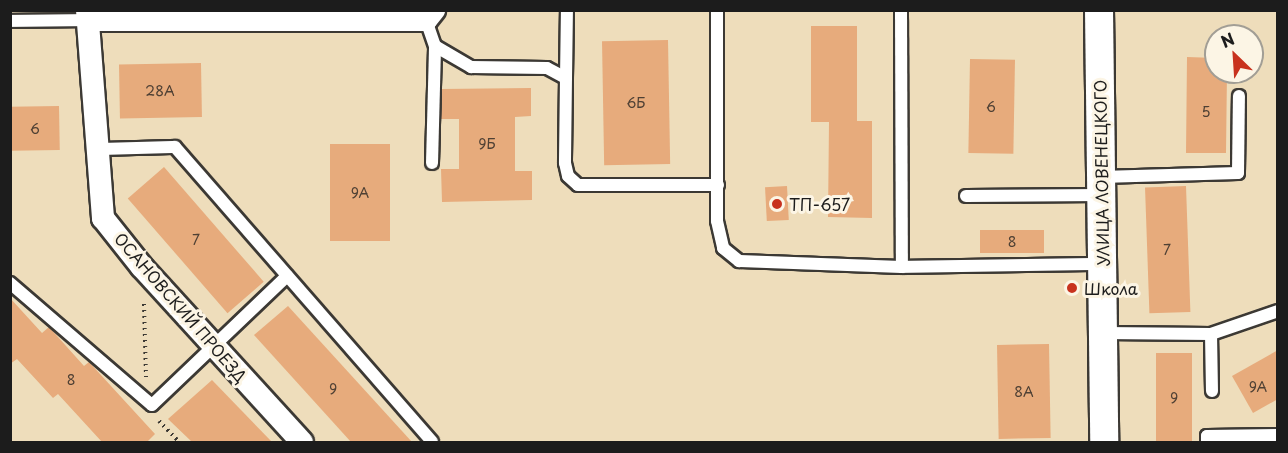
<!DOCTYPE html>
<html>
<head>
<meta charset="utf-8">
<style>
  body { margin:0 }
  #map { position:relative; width:1288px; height:453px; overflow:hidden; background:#edb; font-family:"Playpen Sans",sans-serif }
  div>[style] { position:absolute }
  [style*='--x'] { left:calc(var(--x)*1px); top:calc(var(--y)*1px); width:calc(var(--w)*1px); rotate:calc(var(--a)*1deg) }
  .building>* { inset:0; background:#e7ab7c; transform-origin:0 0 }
  .path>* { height:4px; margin-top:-2px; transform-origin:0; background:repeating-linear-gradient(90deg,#3c3934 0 1.5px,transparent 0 6px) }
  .roads { filter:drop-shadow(2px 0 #3c3934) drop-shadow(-2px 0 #3c3934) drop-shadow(0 2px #3c3934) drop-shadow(0 -2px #3c3934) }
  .service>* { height:12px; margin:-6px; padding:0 6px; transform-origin:6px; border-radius:6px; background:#fff }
  .minor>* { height:22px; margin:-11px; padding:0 11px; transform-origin:11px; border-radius:11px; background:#fff }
  .tertiary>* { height:28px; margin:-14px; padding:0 14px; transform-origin:14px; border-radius:14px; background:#fff }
  .dots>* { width:16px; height:16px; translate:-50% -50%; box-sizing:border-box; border:3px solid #fcf5e5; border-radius:50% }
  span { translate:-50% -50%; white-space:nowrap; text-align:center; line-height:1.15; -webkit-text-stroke:6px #fcf5e5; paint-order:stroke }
  .number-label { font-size:14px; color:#4f4034 }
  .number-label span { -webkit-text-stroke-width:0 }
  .street-label { font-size:16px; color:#1c1c1c }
  .poi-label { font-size:16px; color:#1c1c1c }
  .left { translate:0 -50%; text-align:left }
  .frame { position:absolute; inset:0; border:12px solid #1c1c1c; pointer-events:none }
  .north { position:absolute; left:1204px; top:24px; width:60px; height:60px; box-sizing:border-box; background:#fcf5e5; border:2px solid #a29e95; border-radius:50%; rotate:335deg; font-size:16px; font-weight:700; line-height:24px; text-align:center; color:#1c1c1c }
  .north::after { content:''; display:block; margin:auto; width:21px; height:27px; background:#c8321e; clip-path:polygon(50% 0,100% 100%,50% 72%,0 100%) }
</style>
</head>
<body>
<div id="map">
  <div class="building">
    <div style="clip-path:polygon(811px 26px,857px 26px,857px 121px,872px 121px,872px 218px,828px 217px,829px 122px,811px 122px)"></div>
    <div style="left:668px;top:40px;width:124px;height:66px;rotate:89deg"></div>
    <div style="clip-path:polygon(1187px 57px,1216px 58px,1216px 72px,1227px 72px,1226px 153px,1186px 153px)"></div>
    <div style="left:970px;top:59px;width:45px;height:94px;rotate:1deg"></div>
    <div style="left:201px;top:63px;width:54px;height:82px;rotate:89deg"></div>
    <div style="clip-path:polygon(531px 88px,531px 116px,515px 117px,515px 171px,532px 171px,532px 200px,442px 202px,441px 169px,459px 169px,459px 119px,441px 119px,441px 89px)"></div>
    <div style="left:59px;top:106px;width:44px;height:49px;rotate:89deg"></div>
    <div style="left:390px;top:144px;width:97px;height:60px;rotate:90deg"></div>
    <div style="left:164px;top:167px;width:152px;height:48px;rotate:49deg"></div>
    <div style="left:787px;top:186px;width:34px;height:22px;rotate:87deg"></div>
    <div style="left:1186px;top:186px;width:126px;height:41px;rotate:88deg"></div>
    <div style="left:1044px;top:230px;width:23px;height:64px;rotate:90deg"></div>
    <div style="clip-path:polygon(10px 298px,42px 333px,49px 327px,84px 366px,89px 362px,155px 434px,147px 442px,102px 442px,58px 394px,53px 398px,17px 359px,10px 364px)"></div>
    <div style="clip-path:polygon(288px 306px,412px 442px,351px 442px,254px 335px)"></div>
    <div style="left:1049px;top:344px;width:94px;height:52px;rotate:89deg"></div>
    <div style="clip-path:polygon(1278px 350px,1278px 399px,1253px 413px,1232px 376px)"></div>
    <div style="left:1156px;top:353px;width:36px;height:89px"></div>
    <div style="clip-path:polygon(212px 380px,272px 442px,192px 442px,168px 419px)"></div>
  </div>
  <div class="path">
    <div style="--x:144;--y:304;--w:73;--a:88.4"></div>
    <div style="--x:159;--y:421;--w:29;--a:46"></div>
  </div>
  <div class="roads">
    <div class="service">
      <div style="--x:717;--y:10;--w:211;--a:90"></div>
      <div style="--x:717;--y:221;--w:28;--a:77"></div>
      <div style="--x:723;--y:248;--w:21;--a:39"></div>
      <div style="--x:739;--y:261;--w:163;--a:2.1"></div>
      <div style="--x:901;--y:10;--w:257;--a:89.8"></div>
      <div style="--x:902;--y:267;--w:200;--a:-0.9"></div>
      <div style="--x:426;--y:20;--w:28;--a:71"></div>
      <div style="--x:435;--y:46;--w:42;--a:30.3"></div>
      <div style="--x:471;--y:67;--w:76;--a:0.8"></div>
      <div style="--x:547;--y:68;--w:21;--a:28"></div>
      <div style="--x:566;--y:78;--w:85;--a:90.7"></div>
      <div style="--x:565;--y:163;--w:13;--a:77"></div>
      <div style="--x:568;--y:176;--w:13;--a:42"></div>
      <div style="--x:578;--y:185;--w:140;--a:0"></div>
      <div style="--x:10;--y:21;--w:77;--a:-0.7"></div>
      <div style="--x:566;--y:78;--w:68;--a:-89.2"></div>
      <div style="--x:98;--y:149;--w:77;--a:-1.5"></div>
      <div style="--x:175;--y:147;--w:391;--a:48.9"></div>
      <div style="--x:432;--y:163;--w:117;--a:-88.5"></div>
      <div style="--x:1101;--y:177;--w:137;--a:-1.7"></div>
      <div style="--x:1238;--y:173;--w:77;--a:-89.3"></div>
      <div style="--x:966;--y:196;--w:135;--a:-0.4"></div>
      <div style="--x:10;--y:283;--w:187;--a:40.7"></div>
      <div style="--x:152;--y:405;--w:187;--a:-43.7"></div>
      <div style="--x:1103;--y:333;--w:108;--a:0.5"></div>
      <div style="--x:1211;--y:334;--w:71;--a:-18.9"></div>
      <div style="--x:1211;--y:334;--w:57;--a:89"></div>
      <div style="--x:1207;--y:442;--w:6;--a:-90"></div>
      <div style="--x:1207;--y:436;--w:71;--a:-0.8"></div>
    </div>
    <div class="minor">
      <div style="--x:87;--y:10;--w:209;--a:85.6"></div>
      <div style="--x:103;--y:218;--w:63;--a:51.5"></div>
      <div style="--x:142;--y:267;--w:237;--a:47.6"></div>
      <div style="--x:87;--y:20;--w:339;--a:0"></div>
      <div style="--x:426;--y:20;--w:13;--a:-51"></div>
    </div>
    <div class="tertiary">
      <div style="--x:1099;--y:10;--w:432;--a:89.3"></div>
    </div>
  </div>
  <div class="dots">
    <div style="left:777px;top:204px;background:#c8321e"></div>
    <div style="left:1072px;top:288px;background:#c8321e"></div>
  </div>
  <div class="number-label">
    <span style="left:160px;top:91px">28А</span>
    <span style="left:636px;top:103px">6Б</span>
    <span style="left:991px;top:107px">6</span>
    <span style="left:1206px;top:112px">5</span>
    <span style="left:35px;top:129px">6</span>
    <span style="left:487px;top:144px">9Б</span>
    <span style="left:360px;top:193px">9А</span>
    <span style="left:196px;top:240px">7</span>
    <span style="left:1012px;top:242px">8</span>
    <span style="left:1167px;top:250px">7</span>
    <span style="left:71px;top:380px">8</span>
    <span style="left:1258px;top:387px">9А</span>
    <span style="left:333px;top:389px">9</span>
    <span style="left:1024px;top:392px">8А</span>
    <span style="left:1174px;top:398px">9</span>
  </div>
  <div class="street-label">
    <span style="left:1101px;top:173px;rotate:-91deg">УЛИЦА ЛОВЕНЕЦКОГО</span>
    <span style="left:181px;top:307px;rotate:49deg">ОСАНОВСКИЙ ПРОЕЗД</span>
  </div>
  <div class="poi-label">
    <span class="left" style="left:789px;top:204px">ТП-657</span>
    <span class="left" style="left:1084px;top:288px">Школа</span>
  </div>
  <div class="frame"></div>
  <div class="north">N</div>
</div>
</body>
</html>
